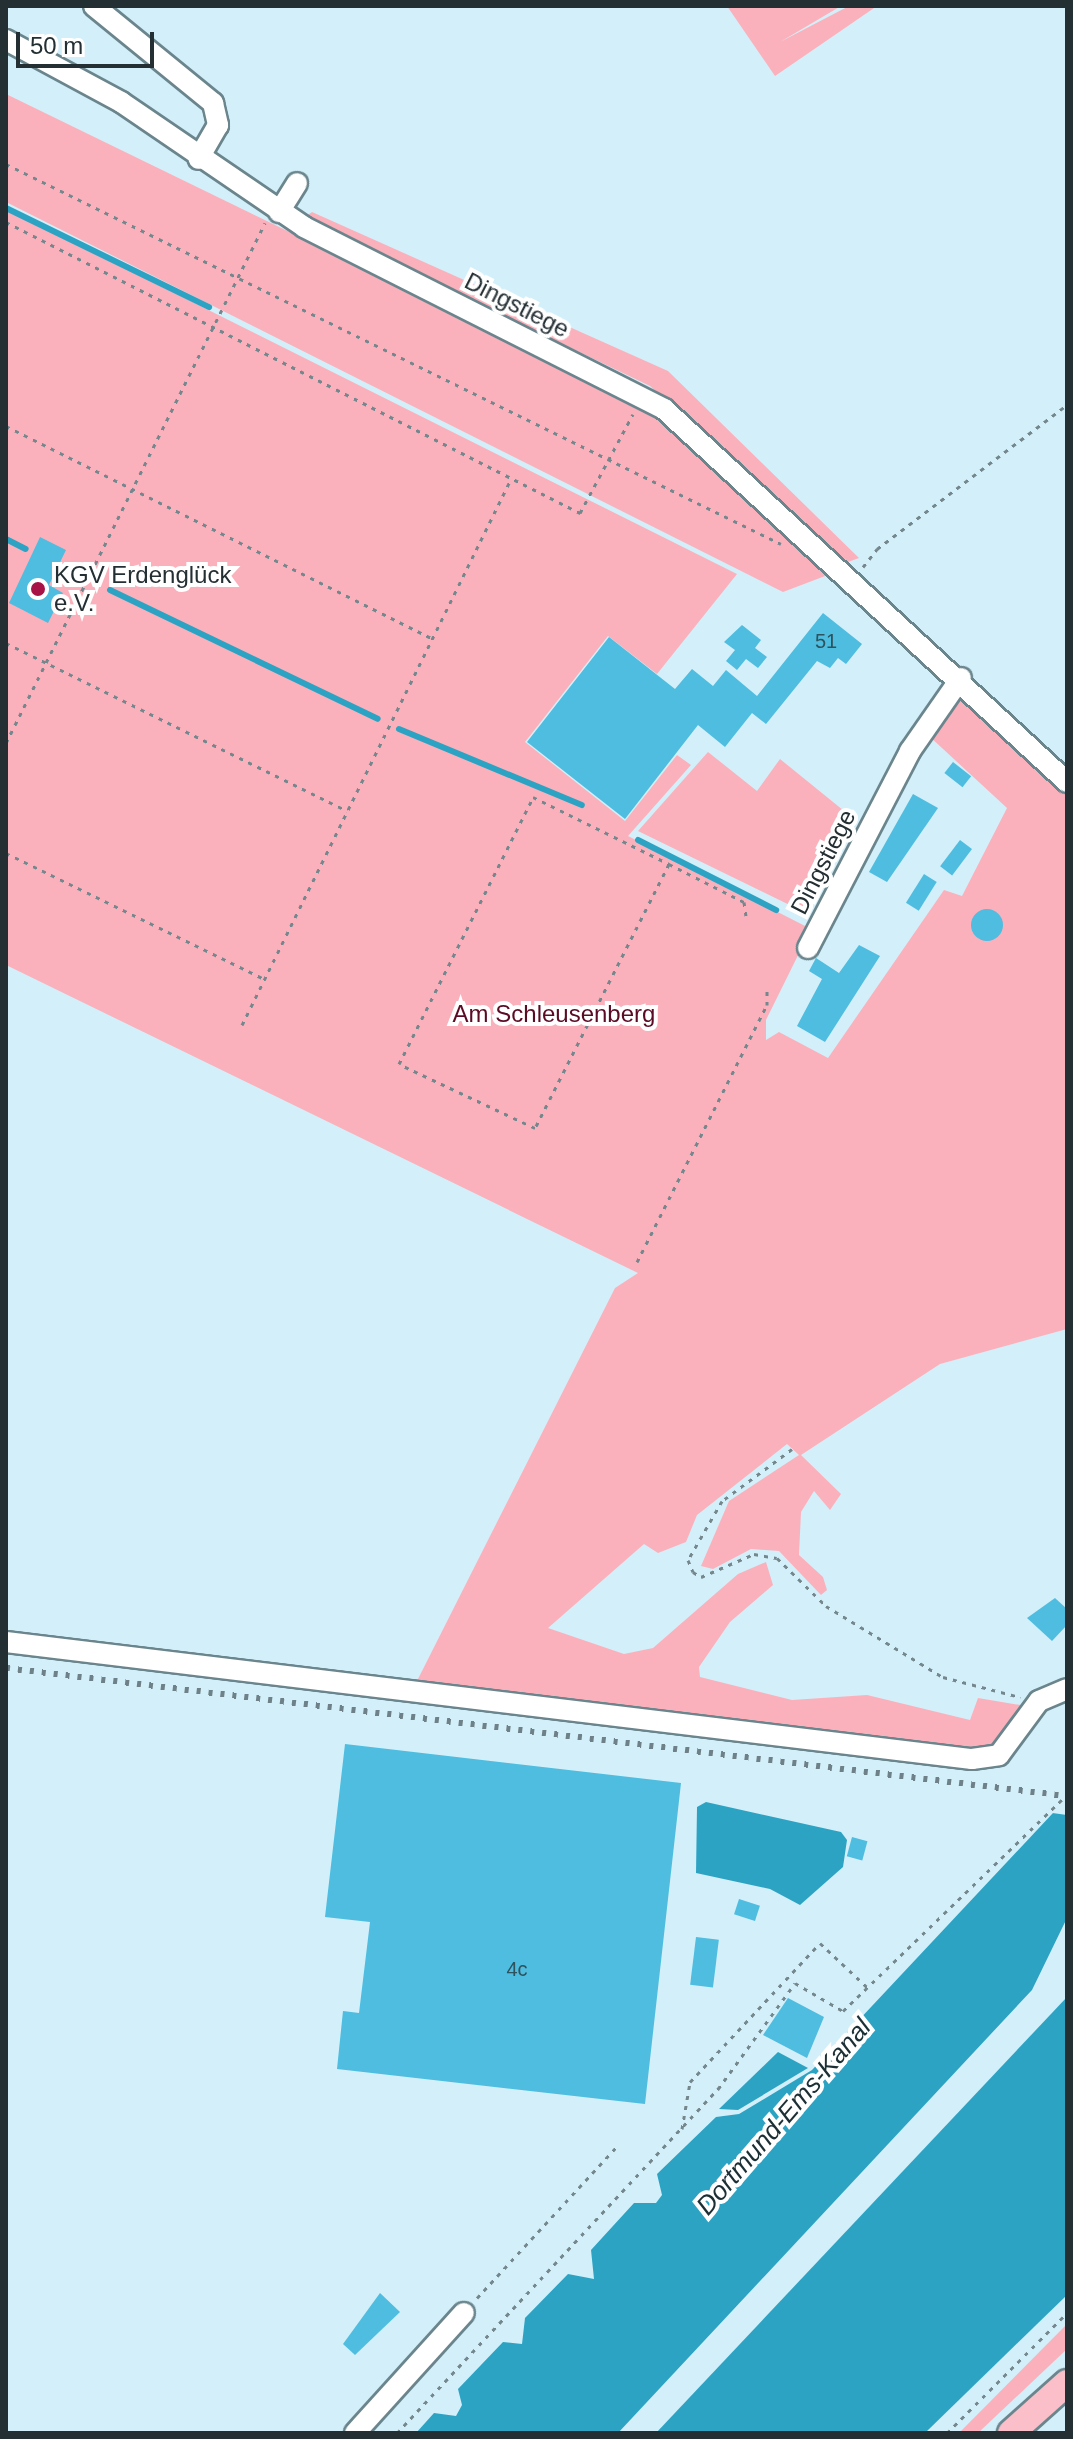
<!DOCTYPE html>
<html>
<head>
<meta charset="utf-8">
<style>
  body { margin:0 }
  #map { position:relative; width:1073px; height:2439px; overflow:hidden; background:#d3eff9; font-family:Helvetica,sans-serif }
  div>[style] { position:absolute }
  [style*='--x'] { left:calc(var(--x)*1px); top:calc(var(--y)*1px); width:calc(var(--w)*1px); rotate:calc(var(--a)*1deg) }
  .green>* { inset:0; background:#fbb1bc }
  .water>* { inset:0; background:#2da3c4 }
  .pier>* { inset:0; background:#d3eff9 }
  .stream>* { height:6px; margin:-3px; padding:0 3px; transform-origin:3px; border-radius:3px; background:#2da3c4 }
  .building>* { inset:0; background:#4ebddf; transform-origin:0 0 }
  .round { border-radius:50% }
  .path>* { height:3px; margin-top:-1.5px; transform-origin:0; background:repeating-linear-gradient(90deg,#74878d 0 4px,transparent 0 10px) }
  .roads { filter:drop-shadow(2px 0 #6b858d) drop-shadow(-2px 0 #6b858d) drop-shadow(0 2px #6b858d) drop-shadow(0 -2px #6b858d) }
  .minor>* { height:20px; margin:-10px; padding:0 10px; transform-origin:10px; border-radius:10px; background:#fff }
  .major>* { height:26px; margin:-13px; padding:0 13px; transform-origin:13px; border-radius:13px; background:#fabfc8 }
  .rail>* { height:6px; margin-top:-3px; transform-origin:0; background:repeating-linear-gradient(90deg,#6f8188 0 4px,transparent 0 12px) }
  .dots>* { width:22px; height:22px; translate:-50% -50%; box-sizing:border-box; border:4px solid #fff; border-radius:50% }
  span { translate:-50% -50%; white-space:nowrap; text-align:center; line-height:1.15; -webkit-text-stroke:8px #fff; paint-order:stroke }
  .number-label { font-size:20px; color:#2e525e }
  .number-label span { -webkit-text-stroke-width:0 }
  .street-label { font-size:24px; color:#242f33 }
  .poi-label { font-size:24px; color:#242f33 }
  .left { translate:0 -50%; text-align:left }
  .park-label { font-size:24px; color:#5b0b24 }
  .water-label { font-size:26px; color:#1b2f35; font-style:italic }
  .frame { position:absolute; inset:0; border:8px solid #242f33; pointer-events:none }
  .scale { position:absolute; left:16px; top:32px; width:138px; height:36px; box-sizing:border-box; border:4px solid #242f33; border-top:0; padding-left:10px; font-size:24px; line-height:28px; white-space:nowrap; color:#242f33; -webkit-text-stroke:6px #fff; paint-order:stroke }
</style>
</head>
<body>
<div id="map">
  <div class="green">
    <div style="clip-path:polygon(727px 6px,841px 6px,780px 42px,849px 6px,877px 6px,775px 76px)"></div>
    <div style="clip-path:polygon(6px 94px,643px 404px,833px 573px,783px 592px,6px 202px)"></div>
    <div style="clip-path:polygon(6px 209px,737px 574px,657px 674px,608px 636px,525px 742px,625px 821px,677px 755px,691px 765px,628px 836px,811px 929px,766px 1020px,766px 1040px,779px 1032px,828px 1058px,944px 890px,962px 896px,1007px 808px,929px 736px,956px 683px,1067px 789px,1067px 1329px,940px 1364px,801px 1455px,841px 1494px,830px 1510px,814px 1491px,801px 1512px,799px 1555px,823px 1577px,827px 1590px,821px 1595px,779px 1551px,751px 1549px,713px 1569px,701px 1566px,729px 1501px,799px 1455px,787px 1444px,697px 1515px,686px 1542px,658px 1553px,644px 1544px,548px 1628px,624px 1654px,653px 1648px,738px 1574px,766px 1562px,773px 1585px,730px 1622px,699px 1667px,700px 1677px,792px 1700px,867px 1695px,970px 1720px,978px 1698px,1026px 1706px,998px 1745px,976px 1752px,417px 1681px,615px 1288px,638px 1273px,6px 965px)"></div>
    <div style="clip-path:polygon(312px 212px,668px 371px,859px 558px,848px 562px,650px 386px,302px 219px)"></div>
    <div style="clip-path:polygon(708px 752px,757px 791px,780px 759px,854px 819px,808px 914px,638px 831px)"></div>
    <div style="clip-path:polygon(1067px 2324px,1067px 2349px,978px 2433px,959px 2433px)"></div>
  </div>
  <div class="water">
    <div style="clip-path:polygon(1067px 1798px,1067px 1918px,1032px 1990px,618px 2433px,416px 2433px,434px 2413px,456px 2416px,462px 2405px,458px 2389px,503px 2342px,522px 2344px,525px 2318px,568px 2274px,594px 2279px,591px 2250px,634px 2203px,656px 2203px,662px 2195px,657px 2174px,716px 2117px,739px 2114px,812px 2070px)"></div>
    <div style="clip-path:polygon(706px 1802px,841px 1832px,847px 1840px,843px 1867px,800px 1905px,770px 1889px,696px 1873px,697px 1807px)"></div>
    <div style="clip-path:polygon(1067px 1997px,1067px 2295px,925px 2433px,656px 2433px)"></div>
    <div style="clip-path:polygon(778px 2052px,808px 2068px,738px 2110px,719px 2109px)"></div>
  </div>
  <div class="pier">
    <div style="clip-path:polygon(1067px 1794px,1067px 1815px,1045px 1812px,1064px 1795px)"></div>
  </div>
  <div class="stream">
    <div style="--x:6;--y:208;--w:226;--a:26"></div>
    <div style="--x:6;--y:539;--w:22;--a:27"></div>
    <div style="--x:110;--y:590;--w:297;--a:25.7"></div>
    <div style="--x:399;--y:729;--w:198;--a:22.6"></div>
    <div style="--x:638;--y:840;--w:155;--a:26.9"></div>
  </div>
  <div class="building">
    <div style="clip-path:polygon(40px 537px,66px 550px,49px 585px,63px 593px,48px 623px,9px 603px)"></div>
    <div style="clip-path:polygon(823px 613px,862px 644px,846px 664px,838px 658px,830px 668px,817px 661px,766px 724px,752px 713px,725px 747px,698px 725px,625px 819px,527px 742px,609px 637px,675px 689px,692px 669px,713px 686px,726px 670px,757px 696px)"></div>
    <div style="clip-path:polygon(742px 625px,761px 640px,755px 648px,767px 657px,758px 668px,746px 659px,737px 670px,726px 661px,735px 650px,724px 642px)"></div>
    <div style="left:953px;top:762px;width:23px;height:14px;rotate:38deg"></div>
    <div style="clip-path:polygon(913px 794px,938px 808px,887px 882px,869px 872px)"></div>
    <div style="left:960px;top:840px;width:15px;height:33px;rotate:37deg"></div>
    <div style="left:924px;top:874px;width:15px;height:34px;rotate:32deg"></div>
    <div class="round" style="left:971px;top:909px;width:32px;height:32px"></div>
    <div style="clip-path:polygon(859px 945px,880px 956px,825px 1042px,797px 1026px,822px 979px,809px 971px,816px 958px,839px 973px)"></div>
    <div style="clip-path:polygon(1055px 1598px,1067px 1609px,1067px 1625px,1052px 1641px,1027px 1618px)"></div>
    <div style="clip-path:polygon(345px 1744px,681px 1783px,645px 2104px,337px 2069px,343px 2011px,359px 2013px,370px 1922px,325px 1917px)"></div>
    <div style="left:852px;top:1837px;width:16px;height:20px;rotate:15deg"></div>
    <div style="left:739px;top:1899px;width:22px;height:16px;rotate:18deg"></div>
    <div style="left:696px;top:1937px;width:23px;height:48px;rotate:7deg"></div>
    <div style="clip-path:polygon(788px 1998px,824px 2017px,807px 2058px,763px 2035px)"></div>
    <div style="clip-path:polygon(380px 2293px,400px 2312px,355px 2355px,343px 2344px)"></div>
  </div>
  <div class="path">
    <div style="--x:6;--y:164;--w:863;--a:26.12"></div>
    <div style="--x:6;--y:222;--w:644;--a:26.88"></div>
    <div style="--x:580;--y:513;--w:112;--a:-61.8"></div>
    <div style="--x:6;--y:426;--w:476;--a:26.5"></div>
    <div style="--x:863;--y:567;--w:23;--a:-52"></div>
    <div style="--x:877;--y:549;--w:238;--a:-37.2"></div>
    <div style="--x:6;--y:643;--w:380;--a:26.2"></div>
    <div style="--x:6;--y:743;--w:581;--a:-63.52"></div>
    <div style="--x:6;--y:853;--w:287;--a:26"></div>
    <div style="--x:669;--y:864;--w:296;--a:116.9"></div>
    <div style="--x:535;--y:1128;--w:150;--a:-154.8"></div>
    <div style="--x:399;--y:1064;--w:299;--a:-63.3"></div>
    <div style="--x:533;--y:797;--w:152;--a:26.2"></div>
    <div style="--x:669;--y:864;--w:84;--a:26.9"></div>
    <div style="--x:744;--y:902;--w:14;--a:82"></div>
    <div style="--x:242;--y:1025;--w:609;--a:-63.77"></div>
    <div style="--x:637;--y:1262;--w:288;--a:-63.2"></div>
    <div style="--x:767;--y:1005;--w:17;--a:-90"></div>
    <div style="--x:792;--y:1449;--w:87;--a:143.4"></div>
    <div style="--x:722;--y:1501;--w:68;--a:120"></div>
    <div style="--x:688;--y:1560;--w:13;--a:67"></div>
    <div style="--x:693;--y:1572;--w:9;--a:32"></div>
    <div style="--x:701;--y:1577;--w:58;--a:-23.5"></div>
    <div style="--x:754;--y:1554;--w:23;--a:10"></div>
    <div style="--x:777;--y:1558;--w:69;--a:44.4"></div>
    <div style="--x:826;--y:1606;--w:137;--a:31.3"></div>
    <div style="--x:943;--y:1677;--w:80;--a:14.6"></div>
    <div style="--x:682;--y:2129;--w:48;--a:-80.3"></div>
    <div style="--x:690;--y:2082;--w:190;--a:-46.9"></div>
    <div style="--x:820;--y:1943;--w:66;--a:43.2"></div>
    <div style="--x:477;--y:2298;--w:209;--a:-47.3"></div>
    <div style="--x:397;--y:2433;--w:471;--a:-47"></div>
    <div style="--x:718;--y:2089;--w:131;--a:-54"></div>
    <div style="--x:795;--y:1983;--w:56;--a:30.3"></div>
    <div style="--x:843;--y:2011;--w:311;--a:-44"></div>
    <div style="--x:947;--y:2433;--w:170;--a:-45"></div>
  </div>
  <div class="roads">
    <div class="minor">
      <div style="--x:94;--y:6;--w:154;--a:39.2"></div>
      <div style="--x:213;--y:103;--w:23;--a:77"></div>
      <div style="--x:218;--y:125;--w:39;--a:120"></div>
      <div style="--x:6;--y:40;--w:131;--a:28.3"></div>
      <div style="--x:121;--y:102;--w:222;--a:34.3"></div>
      <div style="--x:304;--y:227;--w:403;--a:26.8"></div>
      <div style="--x:664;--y:409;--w:549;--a:42.79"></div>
      <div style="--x:279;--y:212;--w:34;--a:-58"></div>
      <div style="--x:808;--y:948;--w:222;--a:-62.6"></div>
      <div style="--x:910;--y:751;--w:89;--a:-55.1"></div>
      <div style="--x:6;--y:1642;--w:973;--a:6.91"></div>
      <div style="--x:972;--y:1759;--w:27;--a:-8"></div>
      <div style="--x:999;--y:1755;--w:67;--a:-53.5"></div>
      <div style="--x:1039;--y:1701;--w:30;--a:-23"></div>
      <div style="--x:355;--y:2433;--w:162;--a:-47.8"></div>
    </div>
    <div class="major">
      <div style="--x:1011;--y:2433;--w:75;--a:-41.8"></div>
    </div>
  </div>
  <div class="rail">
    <div style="--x:6;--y:1668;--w:1069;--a:6.88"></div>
  </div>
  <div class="dots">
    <div style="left:38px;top:589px;background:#a81346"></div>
  </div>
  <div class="number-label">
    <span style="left:826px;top:641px">51</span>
    <span style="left:517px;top:1969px">4c</span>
  </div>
  <div class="street-label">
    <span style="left:517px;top:305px;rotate:27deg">Dingstiege</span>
    <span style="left:823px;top:862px;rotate:-63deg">Dingstiege</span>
  </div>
  <div class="poi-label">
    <span class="left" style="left:54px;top:589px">KGV Erdenglück<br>e.V.</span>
  </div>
  <div class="park-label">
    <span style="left:554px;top:1014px">Am Schleusenberg</span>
  </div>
  <div class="water-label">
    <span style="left:784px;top:2117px;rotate:-49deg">Dortmund-Ems-Kanal</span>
  </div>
  <div class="frame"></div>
  <div class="scale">50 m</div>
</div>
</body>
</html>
